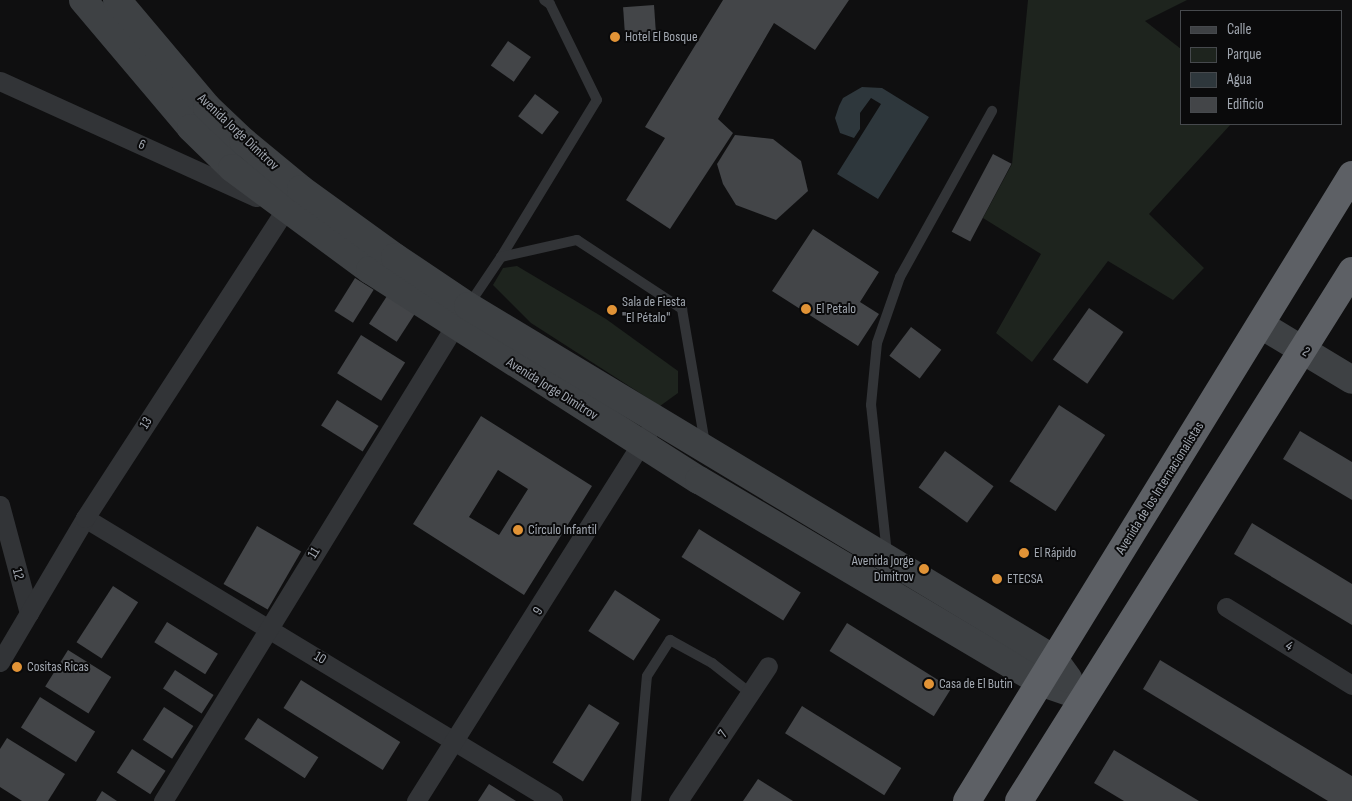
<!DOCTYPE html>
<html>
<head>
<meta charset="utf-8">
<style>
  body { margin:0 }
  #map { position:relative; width:1352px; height:801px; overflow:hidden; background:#0f0f10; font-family:"Sofia Sans Condensed",sans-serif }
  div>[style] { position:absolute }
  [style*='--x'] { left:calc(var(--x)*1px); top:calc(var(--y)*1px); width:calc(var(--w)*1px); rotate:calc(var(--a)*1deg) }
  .green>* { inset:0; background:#1e241e }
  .water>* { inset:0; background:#2e373c }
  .building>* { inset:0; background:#434548; transform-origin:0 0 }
  .lane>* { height:10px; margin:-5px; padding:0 5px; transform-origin:5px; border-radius:5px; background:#323437 }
  .street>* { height:19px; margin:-9.5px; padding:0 9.5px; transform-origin:9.5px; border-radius:9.5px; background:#323437 }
  .secondary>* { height:28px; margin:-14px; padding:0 14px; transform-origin:14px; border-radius:14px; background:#3e4144 }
  .highway>* { height:28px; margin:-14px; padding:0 14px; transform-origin:14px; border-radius:14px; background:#5d6065 }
  .dots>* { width:14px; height:14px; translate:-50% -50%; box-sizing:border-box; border:2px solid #0a0a0b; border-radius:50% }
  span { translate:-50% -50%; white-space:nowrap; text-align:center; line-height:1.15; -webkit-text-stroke:4px #0a0a0b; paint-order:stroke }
  .poi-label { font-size:14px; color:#a1a7b0 }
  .left { translate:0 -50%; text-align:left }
  .right { translate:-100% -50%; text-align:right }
  .street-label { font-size:14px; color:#a1a7b0 }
  .legend { position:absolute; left:1180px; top:10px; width:162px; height:115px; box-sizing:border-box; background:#0a0a0b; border:1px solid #46494d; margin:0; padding:6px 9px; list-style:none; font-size:15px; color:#a1a7b0 }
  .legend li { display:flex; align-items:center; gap:10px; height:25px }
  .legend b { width:25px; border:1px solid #46494d }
</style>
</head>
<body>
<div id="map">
  <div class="green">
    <div style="clip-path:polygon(1028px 0,1187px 0,1145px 21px,1181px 49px,1181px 124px,1231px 124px,1149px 214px,1204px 268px,1173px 300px,1108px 261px,1032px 362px,996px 333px,1041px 254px,983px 218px,1012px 164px)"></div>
    <div style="clip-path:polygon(517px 266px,606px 319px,678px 371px,678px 393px,660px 406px,531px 323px,493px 285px,503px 268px)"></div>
  </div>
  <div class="water">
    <div style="clip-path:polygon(862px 87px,882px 88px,929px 117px,878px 199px,837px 174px,881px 104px,871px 98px,860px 113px,860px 129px,854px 138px,840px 133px,835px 118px,839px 106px,843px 98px)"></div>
  </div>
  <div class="building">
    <div style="clip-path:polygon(723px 0,849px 0,815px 50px,774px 23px,718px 119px,733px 133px,670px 229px,626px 200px,665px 138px,645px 127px)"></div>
    <div style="left:654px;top:5px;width:31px;height:31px;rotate:86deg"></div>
    <div style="left:508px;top:41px;width:28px;height:30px;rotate:35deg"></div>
    <div style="left:535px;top:94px;width:30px;height:28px;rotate:37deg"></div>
    <div style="clip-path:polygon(735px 135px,773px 139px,801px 161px,808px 191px,776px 220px,736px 205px,723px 184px,717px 164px)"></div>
    <div style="left:993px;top:154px;width:21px;height:88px;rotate:28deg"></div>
    <div style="clip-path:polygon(813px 229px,879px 272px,860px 302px,879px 314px,858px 346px,772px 291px)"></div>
    <div style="left:355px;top:278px;width:22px;height:39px;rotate:32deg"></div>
    <div style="left:387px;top:296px;width:33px;height:33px;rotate:33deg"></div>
    <div style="left:1089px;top:308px;width:42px;height:63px;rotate:35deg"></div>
    <div style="left:911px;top:327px;width:38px;height:36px;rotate:37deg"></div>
    <div style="left:361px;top:335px;width:52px;height:45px;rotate:32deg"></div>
    <div style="left:337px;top:400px;width:49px;height:30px;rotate:32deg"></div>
    <div style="left:1059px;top:405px;width:55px;height:91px;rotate:33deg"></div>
    <div style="clip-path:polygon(evenodd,481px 416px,592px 486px,524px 595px,413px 524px,481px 416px,498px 470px,528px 489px,499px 535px,469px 517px,498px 470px)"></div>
    <div style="clip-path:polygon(1300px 431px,1352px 462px,1352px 500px,1283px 459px)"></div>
    <div style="left:945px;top:451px;width:60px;height:45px;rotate:36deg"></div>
    <div style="clip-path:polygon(1252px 523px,1352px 584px,1352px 625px,1234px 554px)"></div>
    <div style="left:257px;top:526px;width:51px;height:67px;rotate:30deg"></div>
    <div style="left:699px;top:529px;width:120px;height:33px;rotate:32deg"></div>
    <div style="left:113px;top:586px;width:30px;height:67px;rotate:33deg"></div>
    <div style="left:615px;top:590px;width:54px;height:49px;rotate:33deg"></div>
    <div style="left:167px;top:622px;width:60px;height:24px;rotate:32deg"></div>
    <div style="left:847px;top:623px;width:123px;height:33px;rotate:32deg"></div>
    <div style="left:68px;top:650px;width:51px;height:43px;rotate:32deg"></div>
    <div style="clip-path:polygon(1160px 660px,1352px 776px,1352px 801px,1328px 801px,1143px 689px)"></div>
    <div style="left:175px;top:670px;width:46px;height:22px;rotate:33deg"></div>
    <div style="left:301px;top:680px;width:117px;height:33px;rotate:32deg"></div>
    <div style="left:40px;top:697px;width:65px;height:36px;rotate:32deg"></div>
    <div style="left:589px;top:704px;width:36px;height:69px;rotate:32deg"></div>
    <div style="left:802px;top:706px;width:117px;height:32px;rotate:32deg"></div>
    <div style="left:164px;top:707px;width:35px;height:39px;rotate:33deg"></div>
    <div style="left:258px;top:718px;width:72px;height:25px;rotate:33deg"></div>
    <div style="clip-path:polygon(7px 738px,65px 774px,48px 801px,22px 801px,0 787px,0 749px)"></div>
    <div style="left:132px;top:749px;width:40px;height:28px;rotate:33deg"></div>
    <div style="clip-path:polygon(1114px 750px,1199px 801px,1124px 801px,1094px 783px)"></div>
    <div style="clip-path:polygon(758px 779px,793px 801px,743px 801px)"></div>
    <div style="clip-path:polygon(489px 784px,516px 801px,478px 801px)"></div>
    <div style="clip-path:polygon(102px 791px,117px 801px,96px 801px)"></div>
  </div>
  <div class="lane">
    <div style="--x:501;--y:257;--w:184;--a:-58.6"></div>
    <div style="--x:597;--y:100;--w:107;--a:-116.1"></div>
    <div style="--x:550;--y:4;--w:7;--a:-146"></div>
    <div style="--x:468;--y:306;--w:59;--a:-56"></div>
    <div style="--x:501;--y:257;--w:78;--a:-12.6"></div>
    <div style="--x:577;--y:240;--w:126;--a:33.3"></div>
    <div style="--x:682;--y:309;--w:137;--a:80.3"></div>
    <div style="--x:887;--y:554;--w:150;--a:-96.1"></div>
    <div style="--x:871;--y:405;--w:62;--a:-84.5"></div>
    <div style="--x:877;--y:343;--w:70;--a:-70.8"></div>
    <div style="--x:900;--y:277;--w:190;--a:-61"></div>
    <div style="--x:636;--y:801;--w:125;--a:-85"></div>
    <div style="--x:647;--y:676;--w:43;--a:-57.4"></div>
    <div style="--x:670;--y:640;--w:48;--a:28.7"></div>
    <div style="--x:712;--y:663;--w:48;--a:38.3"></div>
  </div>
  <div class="street">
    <div style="--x:0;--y:81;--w:281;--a:24.4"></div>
    <div style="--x:0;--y:505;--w:112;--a:75"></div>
    <div style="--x:85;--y:518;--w:547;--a:31.16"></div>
    <div style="--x:1226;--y:607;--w:148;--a:31.8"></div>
    <div style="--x:0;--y:662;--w:167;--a:-59.4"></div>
    <div style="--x:85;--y:518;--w:382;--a:-57"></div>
    <div style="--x:163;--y:801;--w:571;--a:-58.45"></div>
    <div style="--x:416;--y:801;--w:434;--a:-57.8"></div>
    <div style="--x:678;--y:801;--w:162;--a:-56.3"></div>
  </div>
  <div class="secondary">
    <div style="--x:83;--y:0;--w:167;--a:49.8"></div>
    <div style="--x:191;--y:128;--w:57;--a:44.3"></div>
    <div style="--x:232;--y:168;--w:172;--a:36.5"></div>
    <div style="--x:370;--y:270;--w:390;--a:32.6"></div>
    <div style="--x:699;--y:480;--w:396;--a:30.6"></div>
    <div style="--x:1040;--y:682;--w:46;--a:19.2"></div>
    <div style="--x:117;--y:0;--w:140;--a:49.9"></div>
    <div style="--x:207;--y:107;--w:50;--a:43.4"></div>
    <div style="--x:243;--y:141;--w:75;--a:39.6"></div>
    <div style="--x:301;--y:189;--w:116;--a:35.9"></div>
    <div style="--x:395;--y:257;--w:88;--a:33.9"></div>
    <div style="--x:468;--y:306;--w:684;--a:31.06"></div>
    <div style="--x:1054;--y:659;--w:24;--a:54"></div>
    <div style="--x:1261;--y:325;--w:106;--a:31.1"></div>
  </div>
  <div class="highway">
    <div style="--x:967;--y:801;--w:735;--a:-58.41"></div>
    <div style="--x:1019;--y:801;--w:626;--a:-57.86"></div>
  </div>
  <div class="dots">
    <div style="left:615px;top:37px;background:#e19336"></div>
    <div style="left:806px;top:309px;background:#e19336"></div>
    <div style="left:612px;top:310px;background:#e19336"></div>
    <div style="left:518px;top:530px;background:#e19336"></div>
    <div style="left:1024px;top:553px;background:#e19336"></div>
    <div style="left:924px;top:569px;background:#e19336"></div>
    <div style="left:997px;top:579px;background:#e19336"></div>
    <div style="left:17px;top:667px;background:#e19336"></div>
    <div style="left:929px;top:684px;background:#e19336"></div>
  </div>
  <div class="poi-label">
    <span class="left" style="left:625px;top:37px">Hotel El Bosque</span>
    <span class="left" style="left:622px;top:310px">Sala de Fiesta<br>"El Pétalo"</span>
    <span class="left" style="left:816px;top:309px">El Petalo</span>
    <span class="left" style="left:528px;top:530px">Círculo Infantil</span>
    <span class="left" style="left:1034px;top:553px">El Rápido</span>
    <span class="right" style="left:914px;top:569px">Avenida Jorge<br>Dimitrov</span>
    <span class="left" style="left:1007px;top:579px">ETECSA</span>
    <span class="left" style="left:27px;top:667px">Cositas Ricas</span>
    <span class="left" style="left:939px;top:684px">Casa de El Butin</span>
  </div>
  <div class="street-label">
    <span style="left:238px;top:132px;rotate:43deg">Avenida Jorge Dimitrov</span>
    <span style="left:142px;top:145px;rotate:24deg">6</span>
    <span style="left:1306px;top:352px;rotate:31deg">2</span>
    <span style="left:552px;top:389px;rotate:32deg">Avenida Jorge Dimitrov</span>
    <span style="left:146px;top:423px;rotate:-57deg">13</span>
    <span style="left:1160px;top:488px;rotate:-58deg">Avenida de los Internacionalistas</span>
    <span style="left:314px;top:553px;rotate:-59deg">11</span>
    <span style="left:18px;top:574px;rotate:75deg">12</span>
    <span style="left:538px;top:611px;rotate:-58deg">9</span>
    <span style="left:1289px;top:646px;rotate:32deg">4</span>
    <span style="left:320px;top:658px;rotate:31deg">10</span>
    <span style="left:723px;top:734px;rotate:-56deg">7</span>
  </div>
  <ul class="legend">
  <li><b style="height:6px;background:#3e4144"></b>Calle</li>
  <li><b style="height:14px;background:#1e241e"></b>Parque</li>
  <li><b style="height:14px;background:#2e373c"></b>Agua</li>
  <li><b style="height:14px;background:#434548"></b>Edificio</li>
  </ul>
</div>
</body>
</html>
